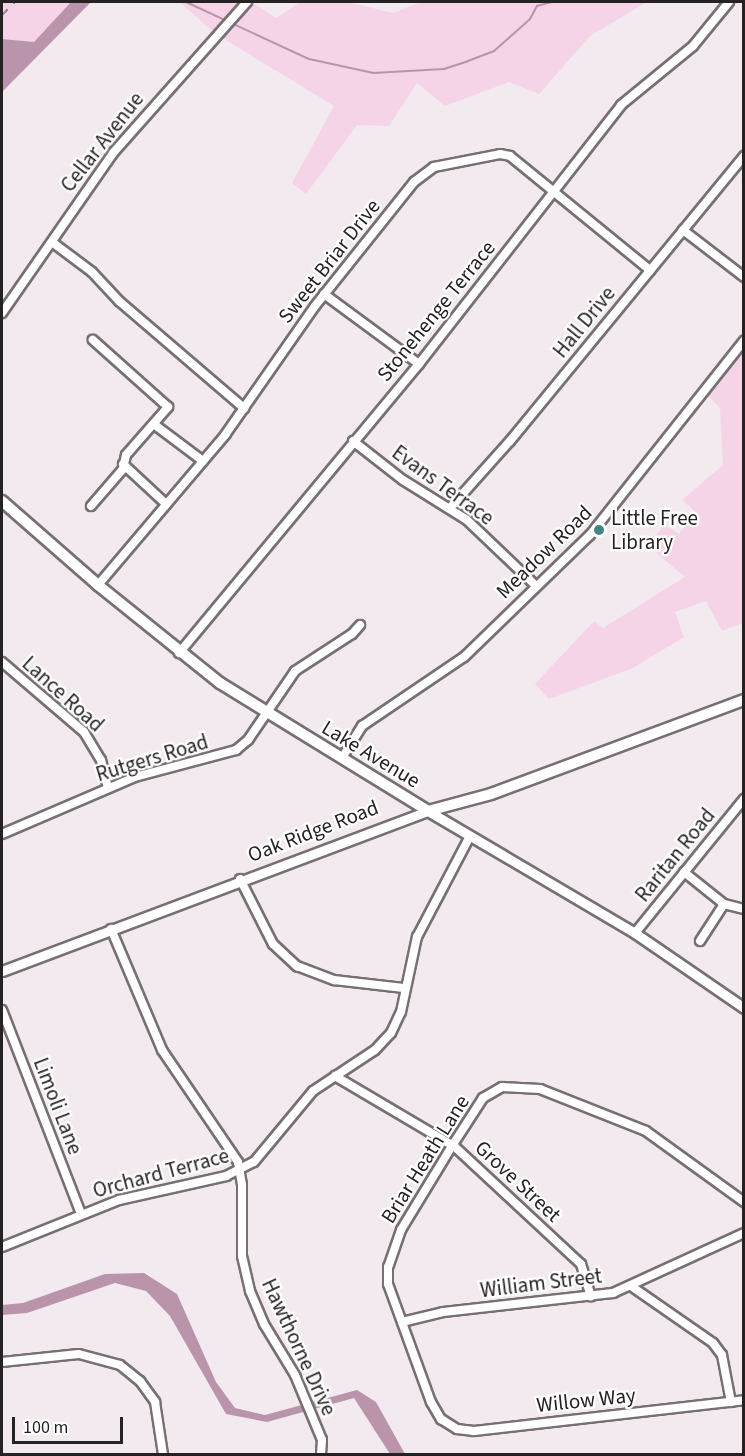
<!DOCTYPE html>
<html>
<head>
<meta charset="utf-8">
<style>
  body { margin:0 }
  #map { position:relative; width:745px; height:1456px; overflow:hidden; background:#f3eaef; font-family:"Source Sans 3",sans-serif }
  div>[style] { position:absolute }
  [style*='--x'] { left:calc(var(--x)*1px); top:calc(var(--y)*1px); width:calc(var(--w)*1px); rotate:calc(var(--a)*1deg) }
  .green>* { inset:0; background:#f4d4e6 }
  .water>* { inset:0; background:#b994aa }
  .stream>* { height:2px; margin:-1px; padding:0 1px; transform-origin:1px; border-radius:1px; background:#b994aa }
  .roads { filter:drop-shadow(2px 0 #776f74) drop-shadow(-2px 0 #776f74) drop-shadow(0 2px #776f74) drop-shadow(0 -2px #776f74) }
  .minor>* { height:8px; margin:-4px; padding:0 4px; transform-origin:4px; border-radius:4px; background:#fff }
  .tertiary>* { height:9px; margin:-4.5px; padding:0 4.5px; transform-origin:4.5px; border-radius:4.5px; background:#fff }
  .secondary>* { height:10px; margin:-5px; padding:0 5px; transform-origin:5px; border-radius:5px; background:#fff }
  .rail>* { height:2px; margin-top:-1px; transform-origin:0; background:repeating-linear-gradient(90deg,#8e878b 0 8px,transparent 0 16px) }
  .dots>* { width:16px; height:16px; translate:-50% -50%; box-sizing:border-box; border:3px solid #fff; border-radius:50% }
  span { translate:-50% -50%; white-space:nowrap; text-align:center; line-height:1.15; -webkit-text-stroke:4.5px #fff; paint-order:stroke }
  .street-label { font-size:21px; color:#262224 }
  .poi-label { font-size:21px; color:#262224 }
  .left { translate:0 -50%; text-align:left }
  .frame { position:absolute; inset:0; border:3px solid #262224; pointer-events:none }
  .scale { position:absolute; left:12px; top:1417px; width:111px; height:27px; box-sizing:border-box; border:3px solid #262224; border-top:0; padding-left:8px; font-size:18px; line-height:21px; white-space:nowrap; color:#262224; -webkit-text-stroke:4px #fff; paint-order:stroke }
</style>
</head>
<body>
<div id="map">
  <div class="green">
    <div style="clip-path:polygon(2px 2px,71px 2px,34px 42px,2px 39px)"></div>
    <div style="clip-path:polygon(179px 2px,252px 2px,276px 18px,300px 2px,348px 2px,393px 13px,421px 2px,647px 2px,590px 36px,539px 94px,509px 82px,445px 106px,417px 83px,389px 126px,357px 125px,306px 194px,292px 183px,334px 106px,216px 34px)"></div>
    <div style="clip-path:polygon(743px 343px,743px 623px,722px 631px,706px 601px,675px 612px,684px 637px,633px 668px,549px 699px,535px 684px,594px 621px,603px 628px,685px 577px,647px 545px,665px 525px,679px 534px,696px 512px,682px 500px,723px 465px,720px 408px,704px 392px)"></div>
  </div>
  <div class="water">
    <div style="clip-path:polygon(71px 2px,91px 2px,2px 92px,2px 39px,34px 42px)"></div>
    <div style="clip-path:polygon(144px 1273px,177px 1294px,216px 1382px,235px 1408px,265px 1415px,357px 1390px,376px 1402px,405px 1454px,390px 1454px,354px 1398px,267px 1422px,226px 1414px,170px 1316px,146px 1291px,115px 1283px,27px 1313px,2px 1315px,2px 1305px,23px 1303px,105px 1274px)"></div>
  </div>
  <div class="stream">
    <div style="--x:186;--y:2;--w:136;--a:24.9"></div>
    <div style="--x:309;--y:59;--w:66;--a:12.3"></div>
    <div style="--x:373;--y:73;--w:71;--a:-3.2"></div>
    <div style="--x:444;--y:69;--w:25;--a:-18"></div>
    <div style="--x:468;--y:61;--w:28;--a:-21"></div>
    <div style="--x:494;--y:51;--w:48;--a:-41.6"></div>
    <div style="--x:530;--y:19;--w:15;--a:-62"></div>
    <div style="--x:537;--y:6;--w:16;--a:-15"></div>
  </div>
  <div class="roads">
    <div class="minor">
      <div style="--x:683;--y:230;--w:77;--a:37.6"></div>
      <div style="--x:52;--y:242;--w:50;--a:36.9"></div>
      <div style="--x:92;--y:272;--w:40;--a:47"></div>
      <div style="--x:119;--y:301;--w:165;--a:40.6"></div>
      <div style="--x:324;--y:294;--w:118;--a:36.4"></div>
      <div style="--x:2;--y:313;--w:195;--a:-55.2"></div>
      <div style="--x:113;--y:153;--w:202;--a:-48.4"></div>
      <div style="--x:155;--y:425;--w:60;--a:36.9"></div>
      <div style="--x:353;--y:441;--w:63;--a:38"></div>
      <div style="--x:403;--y:480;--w:75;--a:32"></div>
      <div style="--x:467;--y:520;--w:94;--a:43.7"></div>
      <div style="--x:123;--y:464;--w:59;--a:42.9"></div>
      <div style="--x:91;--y:506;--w:49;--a:-49.1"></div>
      <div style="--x:123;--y:469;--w:14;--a:-78"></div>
      <div style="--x:126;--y:455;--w:64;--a:-48.8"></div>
      <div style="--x:168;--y:407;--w:101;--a:-138.2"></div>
      <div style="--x:450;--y:508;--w:90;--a:-48.2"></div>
      <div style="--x:510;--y:441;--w:369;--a:-50.6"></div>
      <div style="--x:98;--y:585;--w:197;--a:-49.7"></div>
      <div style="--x:225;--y:435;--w:157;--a:-55.1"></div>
      <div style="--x:315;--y:306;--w:159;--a:-51.4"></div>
      <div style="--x:414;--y:182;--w:25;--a:-37"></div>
      <div style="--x:434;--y:167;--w:67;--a:-11.1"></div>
      <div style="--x:500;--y:154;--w:10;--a:11"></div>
      <div style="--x:510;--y:156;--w:181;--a:39.2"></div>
      <div style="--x:179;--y:653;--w:376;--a:-50.3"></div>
      <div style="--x:419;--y:364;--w:328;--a:-52"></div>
      <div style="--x:621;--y:105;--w:93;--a:-39.3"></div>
      <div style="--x:693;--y:46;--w:57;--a:-50.7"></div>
      <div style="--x:2;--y:662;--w:108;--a:40.5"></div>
      <div style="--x:84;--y:732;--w:33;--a:59"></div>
      <div style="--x:101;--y:760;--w:29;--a:76"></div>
      <div style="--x:342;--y:758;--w:38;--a:-58"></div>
      <div style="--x:362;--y:726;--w:123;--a:-34.1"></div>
      <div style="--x:464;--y:657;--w:175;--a:-44.1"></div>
      <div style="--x:590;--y:535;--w:248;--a:-51.6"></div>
      <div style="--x:2;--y:834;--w:145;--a:-23.2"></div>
      <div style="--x:135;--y:777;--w:105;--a:-15"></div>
      <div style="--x:236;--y:750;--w:16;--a:-40"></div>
      <div style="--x:248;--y:740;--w:83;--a:-55.7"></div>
      <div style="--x:295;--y:671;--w:68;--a:-33"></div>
      <div style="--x:352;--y:634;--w:12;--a:-48"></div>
      <div style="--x:684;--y:872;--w:51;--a:38.7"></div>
      <div style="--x:724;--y:904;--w:21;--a:14"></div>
      <div style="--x:240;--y:879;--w:73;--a:63.1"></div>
      <div style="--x:273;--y:944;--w:33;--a:43"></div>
      <div style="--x:297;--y:966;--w:40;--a:21"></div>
      <div style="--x:334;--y:980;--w:70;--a:6.5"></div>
      <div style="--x:111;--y:929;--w:131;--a:67.1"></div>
      <div style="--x:162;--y:1050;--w:135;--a:55.8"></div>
      <div style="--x:238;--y:1162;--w:23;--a:80"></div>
      <div style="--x:242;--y:1185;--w:71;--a:90"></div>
      <div style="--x:242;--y:1256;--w:36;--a:77"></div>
      <div style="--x:250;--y:1291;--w:36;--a:67"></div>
      <div style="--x:264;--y:1324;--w:60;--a:58.7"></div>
      <div style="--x:295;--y:1375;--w:70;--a:67.4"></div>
      <div style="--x:322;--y:1440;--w:14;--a:94"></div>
      <div style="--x:635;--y:933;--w:173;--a:-50.9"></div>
      <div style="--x:700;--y:941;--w:44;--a:-57"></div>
      <div style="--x:2;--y:1010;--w:219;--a:68.8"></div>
      <div style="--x:335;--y:1076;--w:139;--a:30.6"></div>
      <div style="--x:455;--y:1147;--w:172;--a:42.9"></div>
      <div style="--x:581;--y:1264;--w:34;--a:73"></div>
      <div style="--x:744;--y:1202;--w:121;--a:-144.1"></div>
      <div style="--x:646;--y:1131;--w:114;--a:-158.4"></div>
      <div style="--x:540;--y:1089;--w:38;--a:-177"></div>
      <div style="--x:502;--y:1087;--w:22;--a:150"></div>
      <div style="--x:483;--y:1098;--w:57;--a:122.9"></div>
      <div style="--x:452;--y:1146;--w:98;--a:121.3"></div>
      <div style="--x:401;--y:1230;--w:39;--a:109"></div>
      <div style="--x:388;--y:1267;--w:17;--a:90"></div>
      <div style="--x:388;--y:1284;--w:126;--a:70"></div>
      <div style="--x:431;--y:1402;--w:20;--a:60"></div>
      <div style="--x:441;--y:1419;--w:19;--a:32"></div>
      <div style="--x:457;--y:1429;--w:17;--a:7"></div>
      <div style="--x:474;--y:1431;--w:272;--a:-6.5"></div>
      <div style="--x:2;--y:1247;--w:126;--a:-21.9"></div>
      <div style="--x:119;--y:1200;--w:110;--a:-12.6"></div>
      <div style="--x:226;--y:1176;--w:31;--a:-27"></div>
      <div style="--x:254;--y:1162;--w:92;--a:-50.3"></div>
      <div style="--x:313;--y:1091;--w:74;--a:-33.5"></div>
      <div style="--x:375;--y:1050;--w:23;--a:-47"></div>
      <div style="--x:391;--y:1033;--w:23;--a:-65"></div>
      <div style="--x:401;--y:1012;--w:77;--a:-78"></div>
      <div style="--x:417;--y:937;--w:114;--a:-62.3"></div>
      <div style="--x:631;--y:1286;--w:100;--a:34.8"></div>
      <div style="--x:713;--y:1343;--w:15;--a:53"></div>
      <div style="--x:722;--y:1355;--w:48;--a:79.2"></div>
      <div style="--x:402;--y:1322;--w:42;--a:-13.7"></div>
      <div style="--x:443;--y:1312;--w:171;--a:-6.4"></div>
      <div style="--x:613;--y:1293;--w:144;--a:-24.6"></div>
      <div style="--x:2;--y:1362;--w:77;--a:-5.9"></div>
      <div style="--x:79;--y:1354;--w:42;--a:15"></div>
      <div style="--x:120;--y:1365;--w:26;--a:39"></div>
      <div style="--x:140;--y:1381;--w:26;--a:54"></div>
      <div style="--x:155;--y:1402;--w:53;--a:81.3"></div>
    </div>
    <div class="tertiary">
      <div style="--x:2;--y:971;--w:455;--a:-20.6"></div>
      <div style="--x:428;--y:811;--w:240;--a:30.5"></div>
      <div style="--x:635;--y:933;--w:132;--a:34.5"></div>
    </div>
    <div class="secondary">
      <div style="--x:2;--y:501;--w:128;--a:41.2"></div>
      <div style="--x:98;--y:585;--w:156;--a:38.8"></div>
      <div style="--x:220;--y:683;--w:244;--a:31.6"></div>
      <div style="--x:428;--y:811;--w:65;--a:-15.1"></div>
      <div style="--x:491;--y:794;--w:270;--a:-20.4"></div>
    </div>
  </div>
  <div class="rail">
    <div style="--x:2;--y:15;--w:18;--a:-45"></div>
  </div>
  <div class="dots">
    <div style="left:599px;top:530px;background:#3e8683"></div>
  </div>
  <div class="street-label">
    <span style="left:102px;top:142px;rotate:-52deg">Cellar Avenue</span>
    <span style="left:329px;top:261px;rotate:-52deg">Sweet Briar Drive</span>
    <span style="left:436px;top:311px;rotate:-51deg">Stonehenge Terrace</span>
    <span style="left:584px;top:322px;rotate:-51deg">Hall Drive</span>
    <span style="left:443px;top:485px;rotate:36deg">Evans Terrace</span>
    <span style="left:544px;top:552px;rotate:-44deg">Meadow Road</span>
    <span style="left:63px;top:694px;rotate:42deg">Lance Road</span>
    <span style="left:371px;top:754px;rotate:31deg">Lake Avenue</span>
    <span style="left:152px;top:758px;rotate:-17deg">Rutgers Road</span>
    <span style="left:313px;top:831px;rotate:-21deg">Oak Ridge Road</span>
    <span style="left:675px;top:855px;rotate:-51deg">Raritan Road</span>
    <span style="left:58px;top:1106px;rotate:69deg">Limoli Lane</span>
    <span style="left:425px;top:1159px;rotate:-58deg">Briar Heath Lane</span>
    <span style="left:161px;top:1173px;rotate:-15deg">Orchard Terrace</span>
    <span style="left:518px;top:1181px;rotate:43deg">Grove Street</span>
    <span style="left:541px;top:1283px;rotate:-7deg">William Street</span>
    <span style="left:299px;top:1347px;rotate:65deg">Hawthorne Drive</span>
    <span style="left:586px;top:1400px;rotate:-6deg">Willow Way</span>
  </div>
  <div class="poi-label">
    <span class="left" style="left:611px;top:530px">Little Free<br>Library</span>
  </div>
  <div class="frame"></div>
  <div class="scale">100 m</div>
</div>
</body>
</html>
